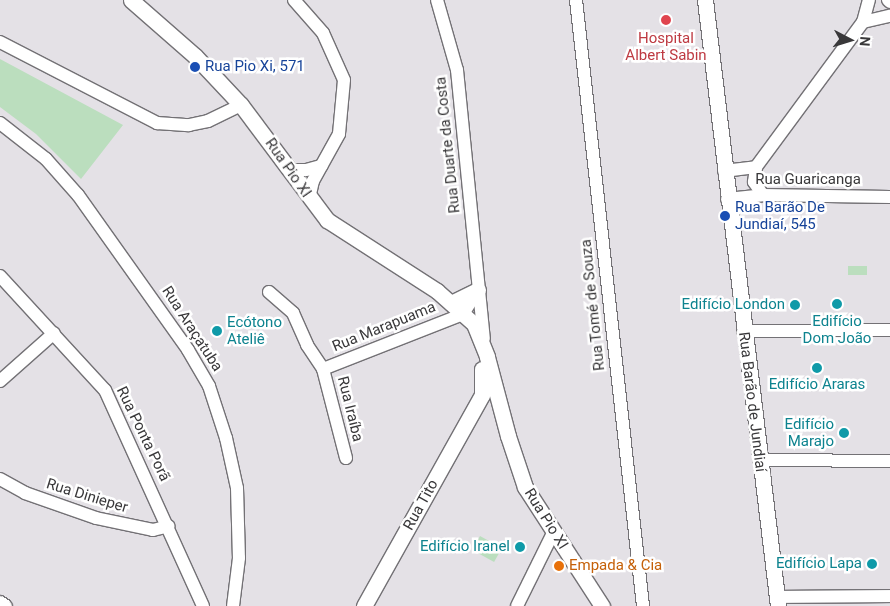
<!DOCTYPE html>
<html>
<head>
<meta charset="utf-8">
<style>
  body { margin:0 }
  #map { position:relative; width:890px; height:606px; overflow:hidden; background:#e4e1e6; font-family:Roboto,sans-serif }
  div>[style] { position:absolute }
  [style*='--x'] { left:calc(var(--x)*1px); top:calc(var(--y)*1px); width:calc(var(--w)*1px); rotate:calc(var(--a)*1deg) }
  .green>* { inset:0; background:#bbdebe; transform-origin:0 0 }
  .roads { filter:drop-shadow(1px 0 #737175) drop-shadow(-1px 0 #737175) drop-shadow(0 1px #737175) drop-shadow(0 -1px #737175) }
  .minor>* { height:12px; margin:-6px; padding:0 6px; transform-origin:6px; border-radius:6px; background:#fff }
  .major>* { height:15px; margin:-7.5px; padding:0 7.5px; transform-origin:7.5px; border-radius:7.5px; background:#fff }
  .dots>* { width:14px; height:14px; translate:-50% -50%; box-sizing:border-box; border:2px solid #fff; border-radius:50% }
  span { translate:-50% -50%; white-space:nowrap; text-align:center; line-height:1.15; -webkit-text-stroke:5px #fff; paint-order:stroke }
  .health-label { font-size:15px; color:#be3a42 }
  .transit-label { font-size:15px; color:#164399 }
  .left { translate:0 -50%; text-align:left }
  .street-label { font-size:15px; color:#39383a }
  .culture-label { font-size:15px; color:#0d838f }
  .right { translate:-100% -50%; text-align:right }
  .food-label { font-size:15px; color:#c56008 }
  .north { position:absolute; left:825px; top:15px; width:50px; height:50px; -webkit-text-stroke:4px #fff; paint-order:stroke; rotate:95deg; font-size:14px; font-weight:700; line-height:20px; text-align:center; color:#39383a }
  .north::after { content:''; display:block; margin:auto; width:18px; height:22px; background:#39383a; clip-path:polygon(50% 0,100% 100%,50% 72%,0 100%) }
</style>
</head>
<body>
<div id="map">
  <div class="green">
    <div style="clip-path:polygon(0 59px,123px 125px,81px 179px,36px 134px,0 107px)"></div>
    <div style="left:848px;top:266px;width:19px;height:9px"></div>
    <div style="left:480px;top:536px;width:25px;height:16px;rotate:29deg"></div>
  </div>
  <div class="roads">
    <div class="minor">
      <div style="--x:294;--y:0;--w:44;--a:48.7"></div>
      <div style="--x:323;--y:33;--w:51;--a:65.9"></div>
      <div style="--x:344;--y:80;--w:54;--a:95.3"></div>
      <div style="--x:339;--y:134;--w:54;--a:119"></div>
      <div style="--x:313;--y:181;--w:17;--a:103"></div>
      <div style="--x:437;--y:0;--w:73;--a:74.1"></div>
      <div style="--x:457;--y:70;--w:270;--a:84.3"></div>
      <div style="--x:576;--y:0;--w:610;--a:83.69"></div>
      <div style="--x:888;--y:0;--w:3;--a:45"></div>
      <div style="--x:863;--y:22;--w:28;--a:-13"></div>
      <div style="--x:0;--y:42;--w:177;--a:27.3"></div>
      <div style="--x:157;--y:123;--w:32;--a:4"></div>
      <div style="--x:189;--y:125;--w:19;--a:-12"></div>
      <div style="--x:208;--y:121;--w:37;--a:-26"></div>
      <div style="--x:0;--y:123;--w:58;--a:38"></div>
      <div style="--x:46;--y:159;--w:48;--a:48.4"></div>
      <div style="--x:78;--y:195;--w:190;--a:54.6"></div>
      <div style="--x:188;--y:350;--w:42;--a:59.7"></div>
      <div style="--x:209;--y:386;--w:55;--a:71.9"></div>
      <div style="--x:226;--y:438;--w:51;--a:77.6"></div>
      <div style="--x:237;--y:488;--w:70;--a:88.4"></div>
      <div style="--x:239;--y:558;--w:48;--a:97.1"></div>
      <div style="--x:291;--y:170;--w:15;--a:0"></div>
      <div style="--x:306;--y:170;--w:16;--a:-15"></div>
      <div style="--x:724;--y:171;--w:32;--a:-7"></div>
      <div style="--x:763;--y:195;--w:16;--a:-125"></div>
      <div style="--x:754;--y:182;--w:15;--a:-82"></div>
      <div style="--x:756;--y:167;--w:180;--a:-53.6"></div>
      <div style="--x:863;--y:22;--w:23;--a:-75"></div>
      <div style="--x:727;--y:199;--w:36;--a:-6"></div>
      <div style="--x:763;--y:195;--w:127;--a:0.9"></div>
      <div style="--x:0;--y:276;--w:155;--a:47.4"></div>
      <div style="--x:105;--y:390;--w:237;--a:65.6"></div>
      <div style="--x:269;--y:292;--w:32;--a:41"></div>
      <div style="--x:293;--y:313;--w:35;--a:66"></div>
      <div style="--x:307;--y:345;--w:29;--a:56"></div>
      <div style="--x:323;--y:369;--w:92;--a:75.5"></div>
      <div style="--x:743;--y:331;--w:147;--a:-0.4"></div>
      <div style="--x:323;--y:369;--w:150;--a:-21.4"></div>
      <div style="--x:463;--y:314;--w:28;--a:-58"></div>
      <div style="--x:0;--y:381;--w:72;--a:-41.6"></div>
      <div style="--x:759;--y:460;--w:131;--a:0.4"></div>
      <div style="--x:0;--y:479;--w:29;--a:29"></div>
      <div style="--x:25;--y:493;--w:75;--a:19.4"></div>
      <div style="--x:96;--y:518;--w:58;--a:11.9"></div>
      <div style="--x:153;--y:530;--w:16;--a:-14"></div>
      <div style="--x:777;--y:597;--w:113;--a:-0.5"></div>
      <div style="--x:0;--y:602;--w:7;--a:34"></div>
      <div style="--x:517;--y:606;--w:81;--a:-63.7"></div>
    </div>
    <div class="major">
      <div style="--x:131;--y:0;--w:85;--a:41.2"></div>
      <div style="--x:195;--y:56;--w:67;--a:46.8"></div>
      <div style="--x:241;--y:105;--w:144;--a:53.2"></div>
      <div style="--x:327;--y:220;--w:131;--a:32.8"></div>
      <div style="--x:437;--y:291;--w:50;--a:41.7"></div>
      <div style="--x:474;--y:324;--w:35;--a:68"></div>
      <div style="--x:487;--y:357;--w:82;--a:75.1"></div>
      <div style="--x:508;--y:436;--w:54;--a:71.6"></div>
      <div style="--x:525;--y:487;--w:142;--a:57.1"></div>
      <div style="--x:705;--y:0;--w:610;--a:83.13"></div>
      <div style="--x:451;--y:303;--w:30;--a:-26"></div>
      <div style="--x:364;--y:606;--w:242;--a:-60.8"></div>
      <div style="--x:482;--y:395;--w:26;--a:-90"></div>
    </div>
  </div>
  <div class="dots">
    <div style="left:666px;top:20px;background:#e0444e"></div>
    <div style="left:195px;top:67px;background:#1a4fb4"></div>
    <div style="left:725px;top:216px;background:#1a4fb4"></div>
    <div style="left:837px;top:304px;background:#0f9aa8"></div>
    <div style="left:795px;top:305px;background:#0f9aa8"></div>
    <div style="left:217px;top:331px;background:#0f9aa8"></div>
    <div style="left:817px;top:368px;background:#0f9aa8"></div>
    <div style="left:844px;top:433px;background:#0f9aa8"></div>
    <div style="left:520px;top:547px;background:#0f9aa8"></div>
    <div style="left:872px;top:564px;background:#0f9aa8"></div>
    <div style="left:559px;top:566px;background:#e8710a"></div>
  </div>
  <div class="health-label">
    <span style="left:666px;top:47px">Hospital<br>Albert Sabin</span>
  </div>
  <div class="transit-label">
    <span class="left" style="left:205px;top:67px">Rua Pio Xi, 571</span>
    <span class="left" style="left:735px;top:216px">Rua Barão De<br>Jundiaí, 545</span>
  </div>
  <div class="street-label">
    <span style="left:448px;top:145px;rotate:-96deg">Rua Duarte da Costa</span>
    <span style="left:288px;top:168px;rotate:55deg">Rua Pio XI</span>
    <span style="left:808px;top:180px">Rua Guaricanga</span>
    <span style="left:593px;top:305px;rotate:-96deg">Rua Tomé de Souza</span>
    <span style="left:384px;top:327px;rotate:-22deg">Rua Marapuama</span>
    <span style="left:192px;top:329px;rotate:57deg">Rua Araçatuba</span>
    <span style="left:752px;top:402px;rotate:83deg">Rua Barão de Jundiaí</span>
    <span style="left:350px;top:409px;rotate:76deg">Rua Iraíba</span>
    <span style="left:143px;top:434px;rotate:64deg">Rua Ponta Porã</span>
    <span style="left:87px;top:496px;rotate:17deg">Rua Dinieper</span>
    <span style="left:421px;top:505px;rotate:-61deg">Rua Tito</span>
    <span style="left:546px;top:519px;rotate:58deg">Rua Pio XI</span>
  </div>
  <div class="culture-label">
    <span class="right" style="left:785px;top:305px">Edifício London</span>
    <span style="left:837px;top:330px">Edifício<br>Dom João</span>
    <span class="left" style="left:227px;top:331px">Ecótono<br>Ateliê</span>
    <span style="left:817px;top:385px">Edifício Araras</span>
    <span class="right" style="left:834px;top:433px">Edifício<br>Marajo</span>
    <span class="right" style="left:510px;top:547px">Edifício Iranel</span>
    <span class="right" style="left:862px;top:564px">Edifício Lapa</span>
  </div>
  <div class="food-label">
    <span class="left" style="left:569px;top:566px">Empada &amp; Cia</span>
  </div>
  <div class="north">N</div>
</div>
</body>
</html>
